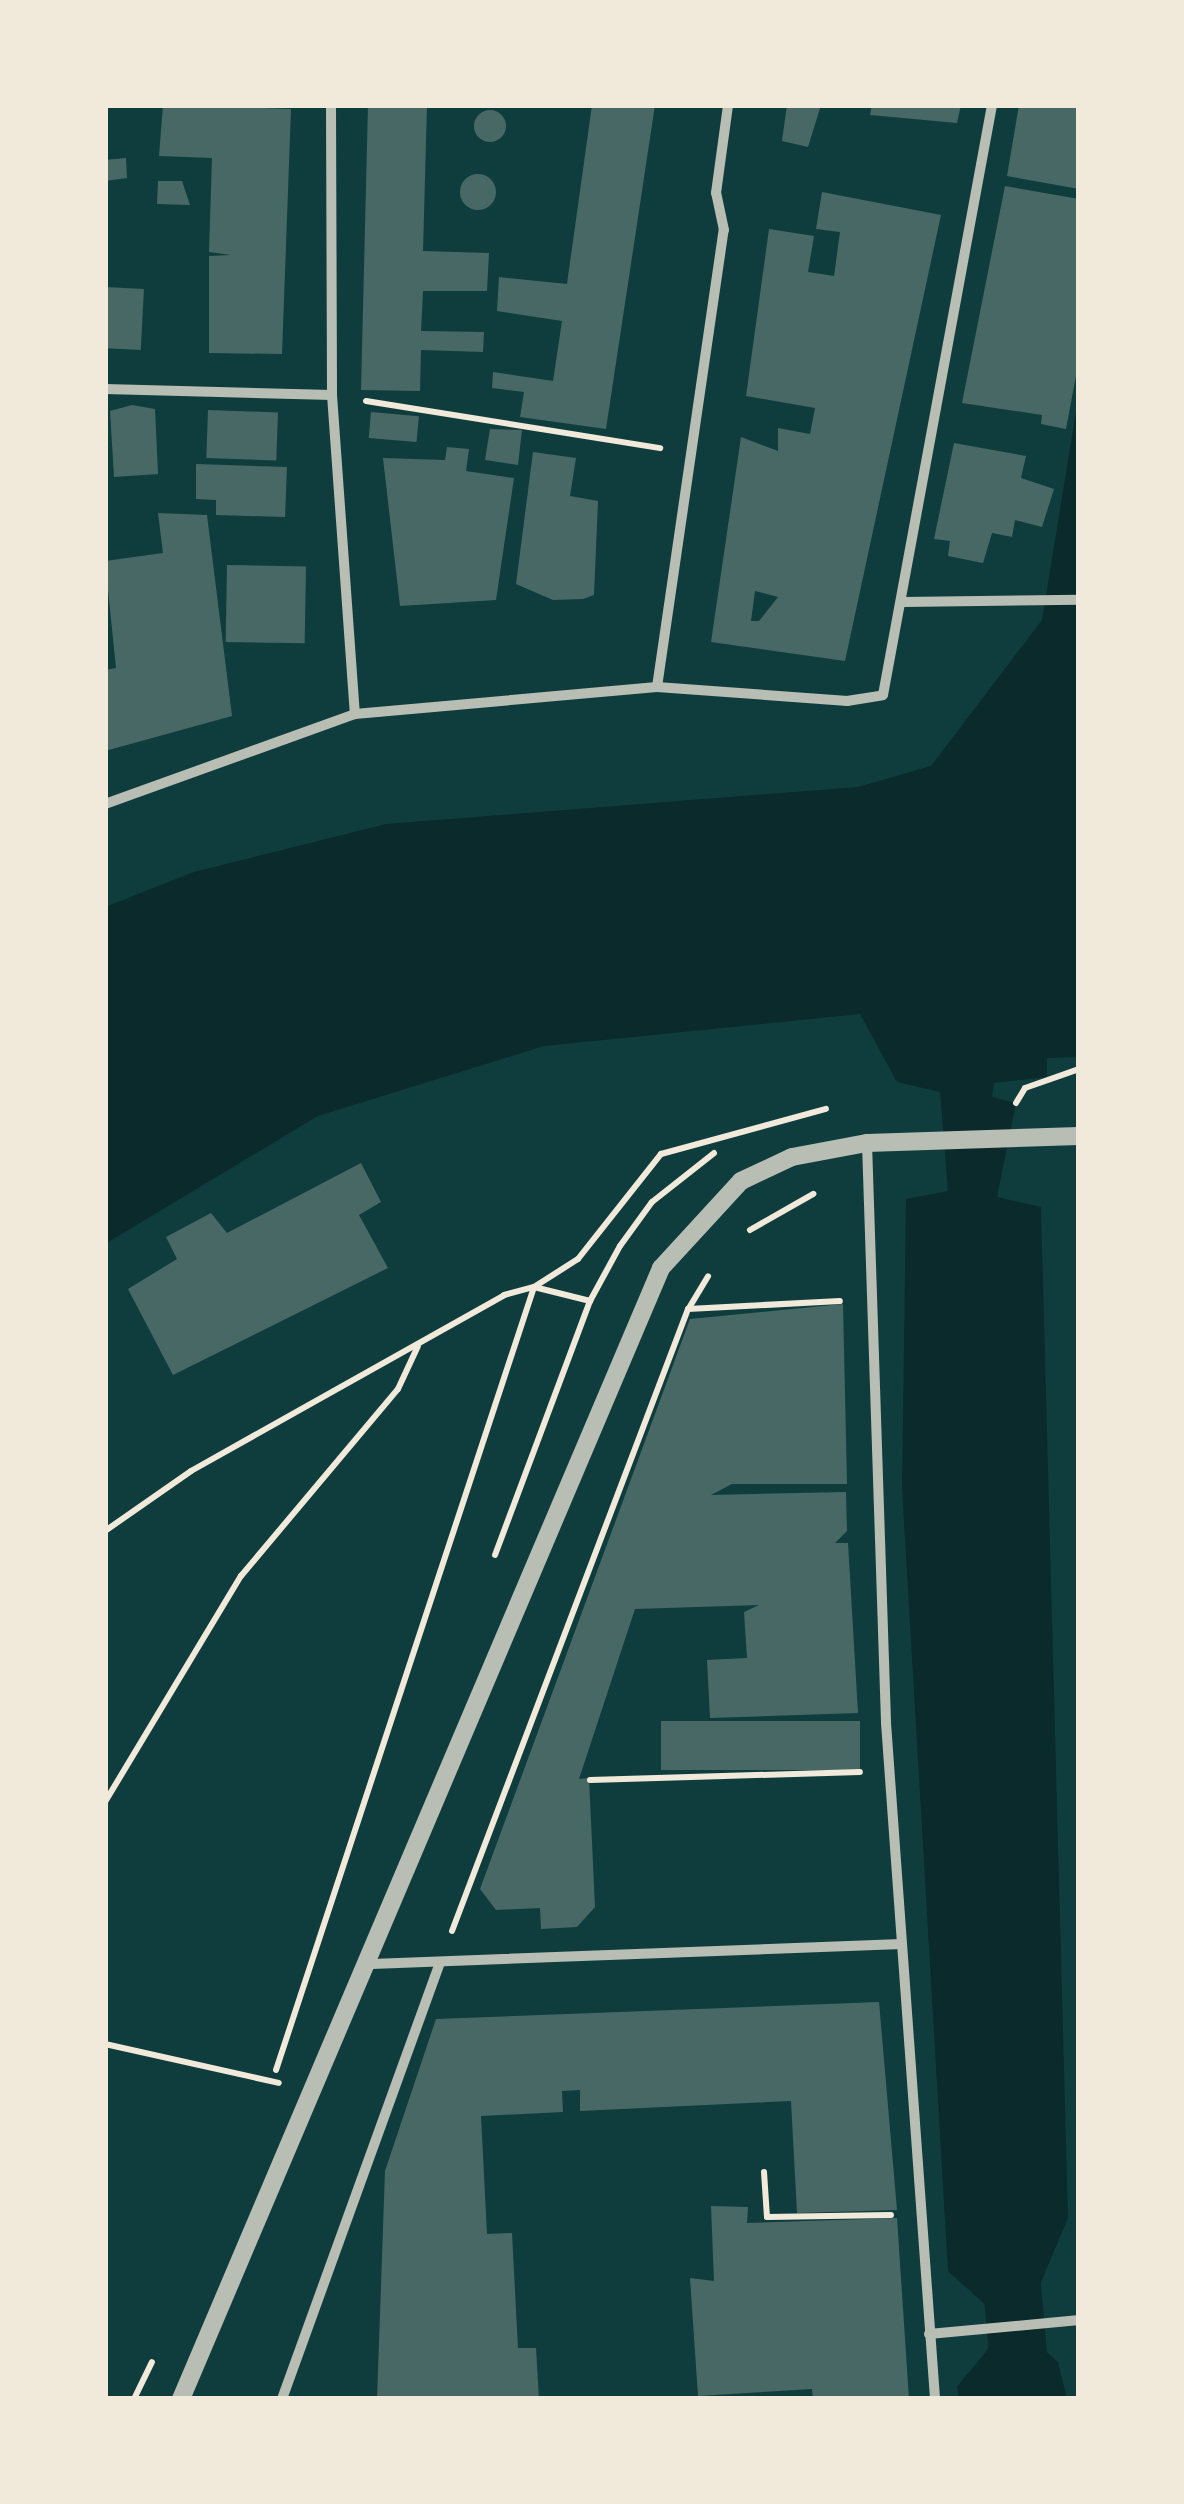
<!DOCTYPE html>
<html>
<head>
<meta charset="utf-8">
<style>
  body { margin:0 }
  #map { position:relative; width:1184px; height:2504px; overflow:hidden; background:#0f3d3e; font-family:Lato,sans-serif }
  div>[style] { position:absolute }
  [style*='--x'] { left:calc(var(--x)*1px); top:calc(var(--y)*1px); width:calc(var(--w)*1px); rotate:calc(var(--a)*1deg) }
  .water>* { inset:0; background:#0a2a2b }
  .canal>* { height:58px; margin:-29px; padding:0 29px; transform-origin:29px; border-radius:29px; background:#0a2a2b }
  .building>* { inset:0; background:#486865; transform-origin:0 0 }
  .round { border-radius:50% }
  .path>* { height:6px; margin:-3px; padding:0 3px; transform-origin:3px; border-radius:3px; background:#f1e9da }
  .minor>* { height:10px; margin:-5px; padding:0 5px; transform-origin:5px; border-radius:5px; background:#b8beb3 }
  .tertiary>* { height:18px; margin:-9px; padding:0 9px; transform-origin:9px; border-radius:9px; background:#b8beb3 }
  span { translate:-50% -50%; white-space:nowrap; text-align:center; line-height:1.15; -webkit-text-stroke:10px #f1e9da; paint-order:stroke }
  .frame { position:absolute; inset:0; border:108px solid #f1e9da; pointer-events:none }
</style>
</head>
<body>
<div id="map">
  <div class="water">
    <div style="clip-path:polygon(1079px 393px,1079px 1057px,1047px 1058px,1047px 1077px,994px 1083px,992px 1097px,1016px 1103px,997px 1197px,1041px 1207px,1068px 2218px,1031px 2306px,990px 2309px,948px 2271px,902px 1488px,906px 1199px,948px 1191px,940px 1092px,897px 1082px,860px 1014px,544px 1046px,318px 1116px,105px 1244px,105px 907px,194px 872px,386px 824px,858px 787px,931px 766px,1042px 620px)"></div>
    <div style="clip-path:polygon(1033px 2340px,1058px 2362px,1067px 2399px,959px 2399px,957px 2387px,993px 2343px)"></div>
  </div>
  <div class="canal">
    <div style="--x:1007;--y:2230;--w:170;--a:84.9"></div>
  </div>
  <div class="building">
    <div style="clip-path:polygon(163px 105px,291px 109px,282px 354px,209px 353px,209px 256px,231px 255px,209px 252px,212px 158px,159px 156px)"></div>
    <div style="clip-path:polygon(368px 105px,427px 105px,423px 251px,489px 253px,487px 291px,423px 291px,421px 331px,484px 332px,483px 352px,421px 350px,420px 391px,361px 390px)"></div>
    <div style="clip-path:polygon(592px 105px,655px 105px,606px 429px,520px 417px,524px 392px,492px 388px,493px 372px,553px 381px,562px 321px,497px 311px,499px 277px,567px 284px)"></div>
    <div style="clip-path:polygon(787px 105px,821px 105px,808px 147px,782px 141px)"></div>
    <div style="clip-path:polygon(872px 105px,961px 105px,957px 123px,870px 115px)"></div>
    <div style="clip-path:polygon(1019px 105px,1079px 105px,1079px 189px,1007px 176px)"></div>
    <div class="round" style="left:474px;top:110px;width:32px;height:32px"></div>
    <div style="clip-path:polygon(126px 158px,127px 178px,105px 181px,105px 160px)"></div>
    <div class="round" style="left:460px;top:174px;width:36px;height:36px"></div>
    <div style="clip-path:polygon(158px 181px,182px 181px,190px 205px,157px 204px)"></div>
    <div style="clip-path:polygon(1005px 186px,1079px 199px,1079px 360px,1066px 429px,1041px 424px,1042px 415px,962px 403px)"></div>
    <div style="clip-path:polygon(evenodd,822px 192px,941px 215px,845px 661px,711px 642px,741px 437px,778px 451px,778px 428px,810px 434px,815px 408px,746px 396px,769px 229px,814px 236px,808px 272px,834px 276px,840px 232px,816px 229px,822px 192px,755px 591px,778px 597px,759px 621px,751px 621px,755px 591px)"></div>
    <div style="left:105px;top:287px;width:39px;height:61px;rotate:3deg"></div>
    <div style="clip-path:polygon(132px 405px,155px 409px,158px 474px,114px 477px,110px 411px)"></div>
    <div style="left:208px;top:410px;width:70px;height:48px;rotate:2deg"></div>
    <div style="left:371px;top:412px;width:48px;height:26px;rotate:5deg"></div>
    <div style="clip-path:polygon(490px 429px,522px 430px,518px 465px,485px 460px)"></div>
    <div style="clip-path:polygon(954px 443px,1026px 456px,1021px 478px,1054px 489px,1042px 527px,1015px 520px,1012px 537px,992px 533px,983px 563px,948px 556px,950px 541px,934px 539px)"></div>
    <div style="clip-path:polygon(447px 447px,469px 449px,466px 471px,514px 478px,496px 600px,400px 606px,383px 458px,445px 460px)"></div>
    <div style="clip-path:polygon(533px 452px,576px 458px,570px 496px,598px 501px,594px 595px,583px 599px,553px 600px,516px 584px)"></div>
    <div style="clip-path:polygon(196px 464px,287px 467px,285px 517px,216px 515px,216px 500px,196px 499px)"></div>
    <div style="clip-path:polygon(158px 513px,207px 515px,232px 716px,105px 751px,105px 670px,116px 668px,105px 561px,163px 553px)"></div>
    <div style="left:227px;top:565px;width:79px;height:77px;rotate:1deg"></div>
    <div style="clip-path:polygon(361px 1163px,381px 1202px,359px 1215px,388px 1268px,173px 1375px,128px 1289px,177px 1259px,166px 1237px,211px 1213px,227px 1233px)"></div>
    <div style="clip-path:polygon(843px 1304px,847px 1484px,732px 1484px,711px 1495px,846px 1492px,847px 1531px,835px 1543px,848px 1543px,858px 1713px,710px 1718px,707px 1660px,747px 1658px,744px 1612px,759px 1605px,635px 1609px,579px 1779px,589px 1778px,595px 1907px,577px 1927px,541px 1929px,540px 1908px,496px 1910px,480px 1889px,690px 1319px)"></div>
    <div style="left:860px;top:1721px;width:49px;height:199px;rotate:90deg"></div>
    <div style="clip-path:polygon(879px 2002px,897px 2210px,797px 2213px,791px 2101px,580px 2111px,580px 2090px,562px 2091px,563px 2112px,481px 2116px,487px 2234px,512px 2233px,518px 2348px,536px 2348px,539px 2399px,377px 2399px,385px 2171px,436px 2019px)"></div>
    <div style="clip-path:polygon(711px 2206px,748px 2207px,747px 2223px,897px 2218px,909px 2399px,813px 2399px,812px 2389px,698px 2396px,690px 2278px,714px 2281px)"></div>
  </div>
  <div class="path">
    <div style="--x:366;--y:401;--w:298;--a:9.1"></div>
    <div style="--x:1016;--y:1103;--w:17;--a:-59"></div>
    <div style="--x:1025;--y:1088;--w:57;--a:-19.4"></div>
    <div style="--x:750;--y:1230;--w:73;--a:-29.7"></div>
    <div style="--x:689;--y:1308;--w:37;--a:-59"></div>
    <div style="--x:105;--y:1531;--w:105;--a:-34.9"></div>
    <div style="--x:191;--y:1471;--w:359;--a:-29.3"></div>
    <div style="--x:504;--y:1295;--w:31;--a:-15"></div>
    <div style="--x:534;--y:1287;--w:58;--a:14"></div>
    <div style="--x:495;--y:1555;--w:271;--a:-69.5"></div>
    <div style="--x:590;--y:1301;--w:63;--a:-61.4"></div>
    <div style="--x:620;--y:1246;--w:54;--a:-54"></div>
    <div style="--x:652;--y:1202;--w:79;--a:-38.3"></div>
    <div style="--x:590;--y:1780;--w:270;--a:-1.7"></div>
    <div style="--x:105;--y:1802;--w:264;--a:-59"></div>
    <div style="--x:241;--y:1576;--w:244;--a:-50"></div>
    <div style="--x:398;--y:1389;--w:47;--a:-65.1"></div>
    <div style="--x:452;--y:1931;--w:665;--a:-69.22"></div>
    <div style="--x:688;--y:1309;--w:152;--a:-3"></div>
    <div style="--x:105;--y:2044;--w:178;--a:12.6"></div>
    <div style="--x:276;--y:2070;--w:824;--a:-71.76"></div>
    <div style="--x:534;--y:1287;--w:52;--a:-32.5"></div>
    <div style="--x:578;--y:1259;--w:134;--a:-51.7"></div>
    <div style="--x:661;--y:1154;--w:171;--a:-15.3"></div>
    <div style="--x:764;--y:2172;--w:45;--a:86.2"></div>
    <div style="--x:767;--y:2217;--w:124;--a:-0.9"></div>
    <div style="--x:134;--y:2399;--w:41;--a:-64.1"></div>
  </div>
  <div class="minor">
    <div style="--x:331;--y:105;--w:290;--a:89.8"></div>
    <div style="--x:332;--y:395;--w:320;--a:85.9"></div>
    <div style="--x:105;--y:389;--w:227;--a:1.5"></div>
    <div style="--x:903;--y:602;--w:176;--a:-0.7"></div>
    <div style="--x:657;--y:687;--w:462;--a:-81.7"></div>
    <div style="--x:724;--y:230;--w:38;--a:-102"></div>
    <div style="--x:716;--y:193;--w:89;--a:-82.2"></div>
    <div style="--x:105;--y:804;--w:266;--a:-19.8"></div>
    <div style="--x:355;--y:714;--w:303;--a:-5.1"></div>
    <div style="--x:657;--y:687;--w:191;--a:4.2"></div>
    <div style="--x:847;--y:701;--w:36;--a:-9"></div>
    <div style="--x:883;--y:695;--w:600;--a:-79.53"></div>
    <div style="--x:867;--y:1143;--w:580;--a:88.12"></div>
    <div style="--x:886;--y:1723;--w:678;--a:85.85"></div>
    <div style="--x:372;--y:1964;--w:530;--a:-2.16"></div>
    <div style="--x:929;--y:2334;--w:151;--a:-5.3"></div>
    <div style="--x:282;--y:2399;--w:462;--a:-70.1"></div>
  </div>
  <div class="tertiary">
    <div style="--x:181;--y:2399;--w:1229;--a:-67"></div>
    <div style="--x:661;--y:1268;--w:118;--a:-47.4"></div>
    <div style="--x:741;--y:1181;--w:56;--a:-25.2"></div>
    <div style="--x:792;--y:1157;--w:76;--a:-10.6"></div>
    <div style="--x:867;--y:1143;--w:212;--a:-1.9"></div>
  </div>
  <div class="frame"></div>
</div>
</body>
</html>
